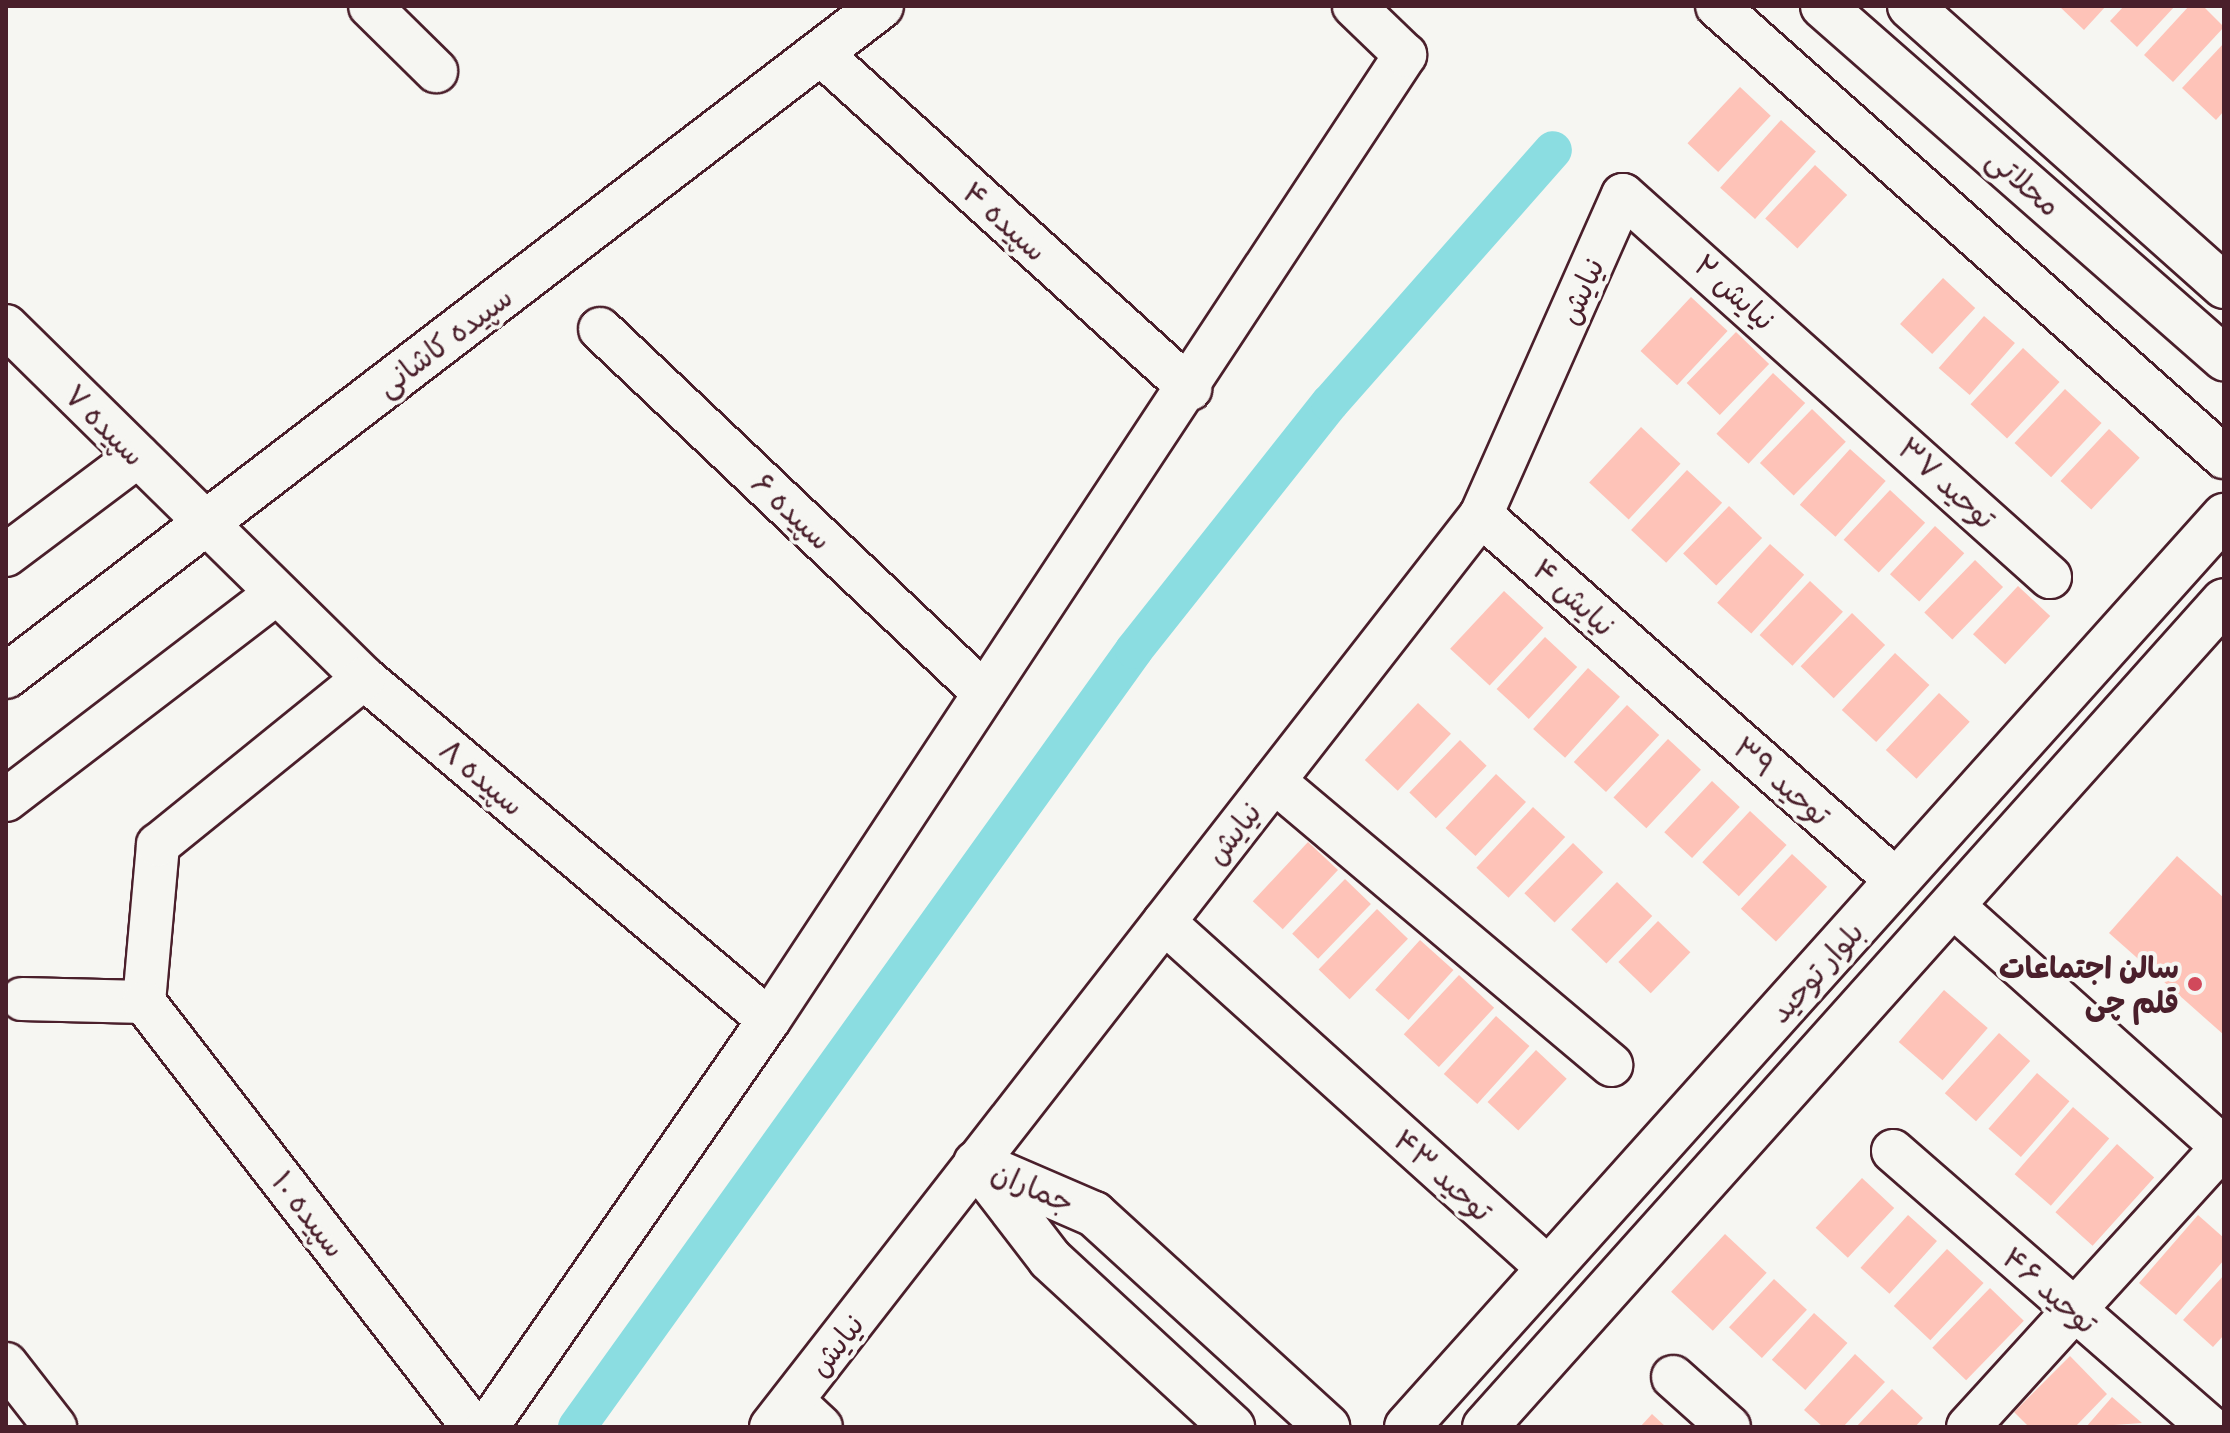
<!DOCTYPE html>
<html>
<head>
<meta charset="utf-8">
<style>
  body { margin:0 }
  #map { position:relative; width:2230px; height:1433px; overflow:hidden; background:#f6f6f2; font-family:"Patrick Hand","Playpen Sans Arabic",sans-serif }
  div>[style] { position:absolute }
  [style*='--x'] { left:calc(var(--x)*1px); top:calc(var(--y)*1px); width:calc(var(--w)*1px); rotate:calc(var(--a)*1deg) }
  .canal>* { height:38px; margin:-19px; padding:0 19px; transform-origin:19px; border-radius:19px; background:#8bdde1 }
  .building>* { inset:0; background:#fec3b8; transform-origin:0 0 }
  .roads { filter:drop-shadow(2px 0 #4a1f2b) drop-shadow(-2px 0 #4a1f2b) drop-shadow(0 2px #4a1f2b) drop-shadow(0 -2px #4a1f2b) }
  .street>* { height:42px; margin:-21px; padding:0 21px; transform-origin:21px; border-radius:21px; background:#f6f6f2 }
  .secondary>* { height:44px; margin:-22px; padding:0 22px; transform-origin:22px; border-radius:22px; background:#f6f6f2 }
  .dots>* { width:22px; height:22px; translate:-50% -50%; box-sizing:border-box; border:4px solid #f6f6f2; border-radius:50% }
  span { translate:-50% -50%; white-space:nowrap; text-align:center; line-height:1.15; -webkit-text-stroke:8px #f6f6f2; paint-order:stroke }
  .street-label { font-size:30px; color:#4a1f2b }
  .poi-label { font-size:30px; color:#4a1f2b; font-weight:700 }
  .right { translate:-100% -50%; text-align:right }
  .frame { position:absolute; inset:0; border:8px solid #4a1f2b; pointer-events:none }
</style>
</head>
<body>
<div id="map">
  <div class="canal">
    <div style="--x:577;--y:1427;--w:956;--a:-54.36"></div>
    <div style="--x:1134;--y:650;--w:315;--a:-51.6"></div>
    <div style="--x:1330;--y:403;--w:337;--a:-48.6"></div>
  </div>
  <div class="building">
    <div style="clip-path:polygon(2059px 6px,2106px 6px,2084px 30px)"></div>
    <div style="clip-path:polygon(2124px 6px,2175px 6px,2137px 47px,2110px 21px)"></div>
    <div style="clip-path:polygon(2189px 6px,2203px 6px,2224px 27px,2173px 82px,2144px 55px)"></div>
    <div style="clip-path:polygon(2224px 43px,2224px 111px,2216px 120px,2182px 88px)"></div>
    <div style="left:1740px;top:87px;width:42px;height:77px;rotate:43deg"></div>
    <div style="left:1781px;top:120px;width:47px;height:91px;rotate:42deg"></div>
    <div style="left:1815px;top:165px;width:44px;height:73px;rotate:43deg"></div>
    <div style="left:1943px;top:278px;width:44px;height:63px;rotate:43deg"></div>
    <div style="left:1691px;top:297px;width:50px;height:74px;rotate:43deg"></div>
    <div style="left:1984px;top:316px;width:41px;height:69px;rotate:41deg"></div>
    <div style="left:1736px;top:332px;width:46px;height:71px;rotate:44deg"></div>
    <div style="left:2023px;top:348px;width:50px;height:77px;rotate:43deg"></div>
    <div style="left:1773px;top:373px;width:44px;height:83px;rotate:43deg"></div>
    <div style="left:2065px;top:389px;width:50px;height:74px;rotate:43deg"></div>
    <div style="left:1812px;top:409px;width:47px;height:75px;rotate:44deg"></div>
    <div style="left:1641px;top:427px;width:54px;height:76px;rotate:43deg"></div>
    <div style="left:2109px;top:429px;width:42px;height:71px;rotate:43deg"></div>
    <div style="left:1850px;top:449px;width:48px;height:75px;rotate:42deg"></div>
    <div style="left:1687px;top:470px;width:48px;height:82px;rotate:43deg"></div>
    <div style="left:1890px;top:490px;width:48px;height:68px;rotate:43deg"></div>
    <div style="left:1729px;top:506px;width:46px;height:66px;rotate:44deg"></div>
    <div style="left:1935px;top:526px;width:40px;height:66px;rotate:43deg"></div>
    <div style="left:1770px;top:544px;width:46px;height:79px;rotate:42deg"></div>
    <div style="left:1975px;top:560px;width:39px;height:73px;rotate:44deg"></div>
    <div style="left:1810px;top:581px;width:45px;height:74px;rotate:43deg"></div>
    <div style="left:2018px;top:586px;width:44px;height:66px;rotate:43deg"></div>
    <div style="left:1504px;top:591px;width:54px;height:79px;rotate:43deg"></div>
    <div style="left:1852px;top:613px;width:46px;height:74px;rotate:44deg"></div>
    <div style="left:1545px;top:637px;width:44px;height:71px;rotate:43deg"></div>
    <div style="left:1895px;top:653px;width:47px;height:78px;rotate:43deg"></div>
    <div style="left:1588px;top:668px;width:43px;height:82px;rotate:42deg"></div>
    <div style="left:1939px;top:693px;width:42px;height:78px;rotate:43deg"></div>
    <div style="left:1418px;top:703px;width:45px;height:78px;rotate:43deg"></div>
    <div style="left:1627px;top:705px;width:44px;height:78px;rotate:43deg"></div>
    <div style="left:1668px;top:739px;width:45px;height:80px;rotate:43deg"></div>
    <div style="left:1460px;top:740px;width:37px;height:73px;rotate:44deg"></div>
    <div style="left:1496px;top:774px;width:41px;height:74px;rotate:43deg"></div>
    <div style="left:1712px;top:781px;width:38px;height:70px;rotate:43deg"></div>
    <div style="left:1533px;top:807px;width:44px;height:83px;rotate:43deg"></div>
    <div style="left:1750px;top:811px;width:50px;height:70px;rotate:43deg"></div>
    <div style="left:1308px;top:842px;width:41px;height:81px;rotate:43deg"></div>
    <div style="left:1573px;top:843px;width:42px;height:70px;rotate:44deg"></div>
    <div style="left:1792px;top:854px;width:48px;height:75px;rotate:43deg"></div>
    <div style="clip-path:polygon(2177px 856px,2224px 898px,2224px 1035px,2109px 933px)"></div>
    <div style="left:1345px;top:879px;width:36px;height:76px;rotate:44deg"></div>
    <div style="left:1617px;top:882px;width:49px;height:66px;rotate:44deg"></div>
    <div style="left:1377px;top:909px;width:43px;height:84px;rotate:44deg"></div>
    <div style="left:1658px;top:921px;width:45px;height:57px;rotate:44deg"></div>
    <div style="left:1420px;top:940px;width:45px;height:67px;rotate:42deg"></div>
    <div style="left:1459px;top:975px;width:48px;height:81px;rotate:43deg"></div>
    <div style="left:1944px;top:990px;width:58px;height:69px;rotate:41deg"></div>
    <div style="left:1496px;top:1016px;width:45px;height:78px;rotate:42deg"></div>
    <div style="left:1999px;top:1033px;width:42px;height:81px;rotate:42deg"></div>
    <div style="left:1536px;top:1050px;width:42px;height:71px;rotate:43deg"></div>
    <div style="left:2037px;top:1073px;width:43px;height:74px;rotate:41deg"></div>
    <div style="left:2073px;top:1107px;width:48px;height:89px;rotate:41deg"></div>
    <div style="left:2117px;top:1144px;width:50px;height:92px;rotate:42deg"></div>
    <div style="left:1862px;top:1178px;width:44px;height:68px;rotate:43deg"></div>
    <div style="left:1908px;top:1215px;width:39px;height:71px;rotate:42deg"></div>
    <div style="clip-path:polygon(2198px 1215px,2224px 1238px,2224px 1260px,2176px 1315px,2139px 1283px)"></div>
    <div style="left:1725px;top:1234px;width:57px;height:79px;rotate:43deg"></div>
    <div style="left:1947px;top:1249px;width:50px;height:78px;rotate:43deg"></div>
    <div style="clip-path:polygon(2224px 1275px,2224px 1335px,2213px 1347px,2183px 1320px)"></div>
    <div style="left:1774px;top:1279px;width:45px;height:66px;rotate:43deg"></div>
    <div style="left:1990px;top:1288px;width:47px;height:83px;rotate:44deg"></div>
    <div style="left:1814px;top:1313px;width:45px;height:63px;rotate:42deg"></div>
    <div style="clip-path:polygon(1855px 1354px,1885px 1382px,1843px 1427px,1823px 1427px,1804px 1410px)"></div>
    <div style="clip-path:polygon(2070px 1356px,2107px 1394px,2075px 1427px,2029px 1427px,2014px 1412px)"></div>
    <div style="clip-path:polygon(1892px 1389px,1923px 1418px,1915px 1427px,1856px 1427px)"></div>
    <div style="clip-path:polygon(2112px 1397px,2142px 1423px,2086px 1427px)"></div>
    <div style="clip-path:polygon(1652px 1414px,1666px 1427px,1640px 1427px)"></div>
  </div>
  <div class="roads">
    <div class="street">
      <div style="--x:370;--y:6;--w:93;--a:44.6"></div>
      <div style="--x:1717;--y:6;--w:679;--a:41.65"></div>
      <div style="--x:820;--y:53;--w:500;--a:42.2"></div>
      <div style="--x:6;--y:326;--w:502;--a:44.52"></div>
      <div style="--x:364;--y:678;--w:530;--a:40.18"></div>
      <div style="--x:600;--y:329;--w:529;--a:43.47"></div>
      <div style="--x:1481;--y:515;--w:554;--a:41.34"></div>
      <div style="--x:6;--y:555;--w:165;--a:-36.9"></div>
      <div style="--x:1274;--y:781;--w:441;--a:40.1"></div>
      <div style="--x:6;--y:800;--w:339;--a:-37.4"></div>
      <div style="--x:1952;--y:905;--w:365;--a:41.8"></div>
      <div style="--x:1164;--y:922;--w:518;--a:42.03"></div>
      <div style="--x:22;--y:999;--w:122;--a:1.4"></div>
      <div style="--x:144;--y:1002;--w:158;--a:-84.9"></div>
      <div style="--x:158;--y:845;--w:265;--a:-39"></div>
      <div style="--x:144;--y:1002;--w:537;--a:52.26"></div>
      <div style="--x:1893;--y:1151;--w:420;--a:41.1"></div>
      <div style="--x:6;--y:1364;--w:80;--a:52.1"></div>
      <div style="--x:1673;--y:1377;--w:75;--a:41.8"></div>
      <div style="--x:793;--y:1401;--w:38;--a:43"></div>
      <div style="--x:487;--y:1427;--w:495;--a:-55.3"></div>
      <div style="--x:769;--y:1020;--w:1156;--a:-56.61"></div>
      <div style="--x:1405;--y:55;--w:71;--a:-136.1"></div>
      <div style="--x:771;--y:1427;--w:1156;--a:-52.1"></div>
      <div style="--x:1481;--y:515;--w:350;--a:-66.1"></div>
      <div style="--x:1623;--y:195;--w:573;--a:41.82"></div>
      <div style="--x:1968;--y:1427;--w:379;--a:-47.7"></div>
    </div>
    <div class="secondary">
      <div style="--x:1823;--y:6;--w:534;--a:41.28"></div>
      <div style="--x:1910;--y:6;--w:421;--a:41.7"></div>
      <div style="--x:6;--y:676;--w:1102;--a:-37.44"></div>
      <div style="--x:976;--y:1163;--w:129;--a:23.4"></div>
      <div style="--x:1094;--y:1214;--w:316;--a:42.4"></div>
      <div style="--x:978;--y:1165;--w:118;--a:52.5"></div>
      <div style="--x:1050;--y:1259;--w:248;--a:42.7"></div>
      <div style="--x:1407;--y:1427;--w:1224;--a:-48.11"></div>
      <div style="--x:1485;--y:1427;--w:1108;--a:-48.18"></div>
    </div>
  </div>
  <div class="dots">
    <div style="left:2195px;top:984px;background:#d1495b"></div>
  </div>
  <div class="street-label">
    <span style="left:2024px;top:182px;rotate:41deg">محلاتی</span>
    <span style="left:1005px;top:221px;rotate:42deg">سپیده ۴</span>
    <span style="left:1581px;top:291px;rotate:-66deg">نیایش</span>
    <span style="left:1735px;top:292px;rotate:42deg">نیایش ۲</span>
    <span style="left:444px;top:341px;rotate:-37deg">سپیده کاشانی</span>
    <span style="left:105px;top:425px;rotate:45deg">سپیده ۷</span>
    <span style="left:1947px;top:483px;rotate:42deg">توحید ۳۷</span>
    <span style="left:792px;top:511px;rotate:43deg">سپیده ۶</span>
    <span style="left:1574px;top:597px;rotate:42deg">نیایش ۴</span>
    <span style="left:482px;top:777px;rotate:40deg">سپیده ۸</span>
    <span style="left:1782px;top:781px;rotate:41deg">توحید ۳۹</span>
    <span style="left:1233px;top:833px;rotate:-52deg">نیایش</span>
    <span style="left:1816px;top:972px;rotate:-48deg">بلوار توحید</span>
    <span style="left:1443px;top:1175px;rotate:42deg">توحید ۴۳</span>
    <span style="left:1033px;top:1187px;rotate:23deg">جماران</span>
    <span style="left:309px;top:1214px;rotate:52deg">سپیده ۱۰</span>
    <span style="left:2050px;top:1290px;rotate:41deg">توحید ۴۶</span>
    <span style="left:836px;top:1345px;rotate:-52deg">نیایش</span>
  </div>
  <div class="poi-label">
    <span class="right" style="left:2179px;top:984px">سالن اجتماعات<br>قلم چی</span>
  </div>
  <div class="frame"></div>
</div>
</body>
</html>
